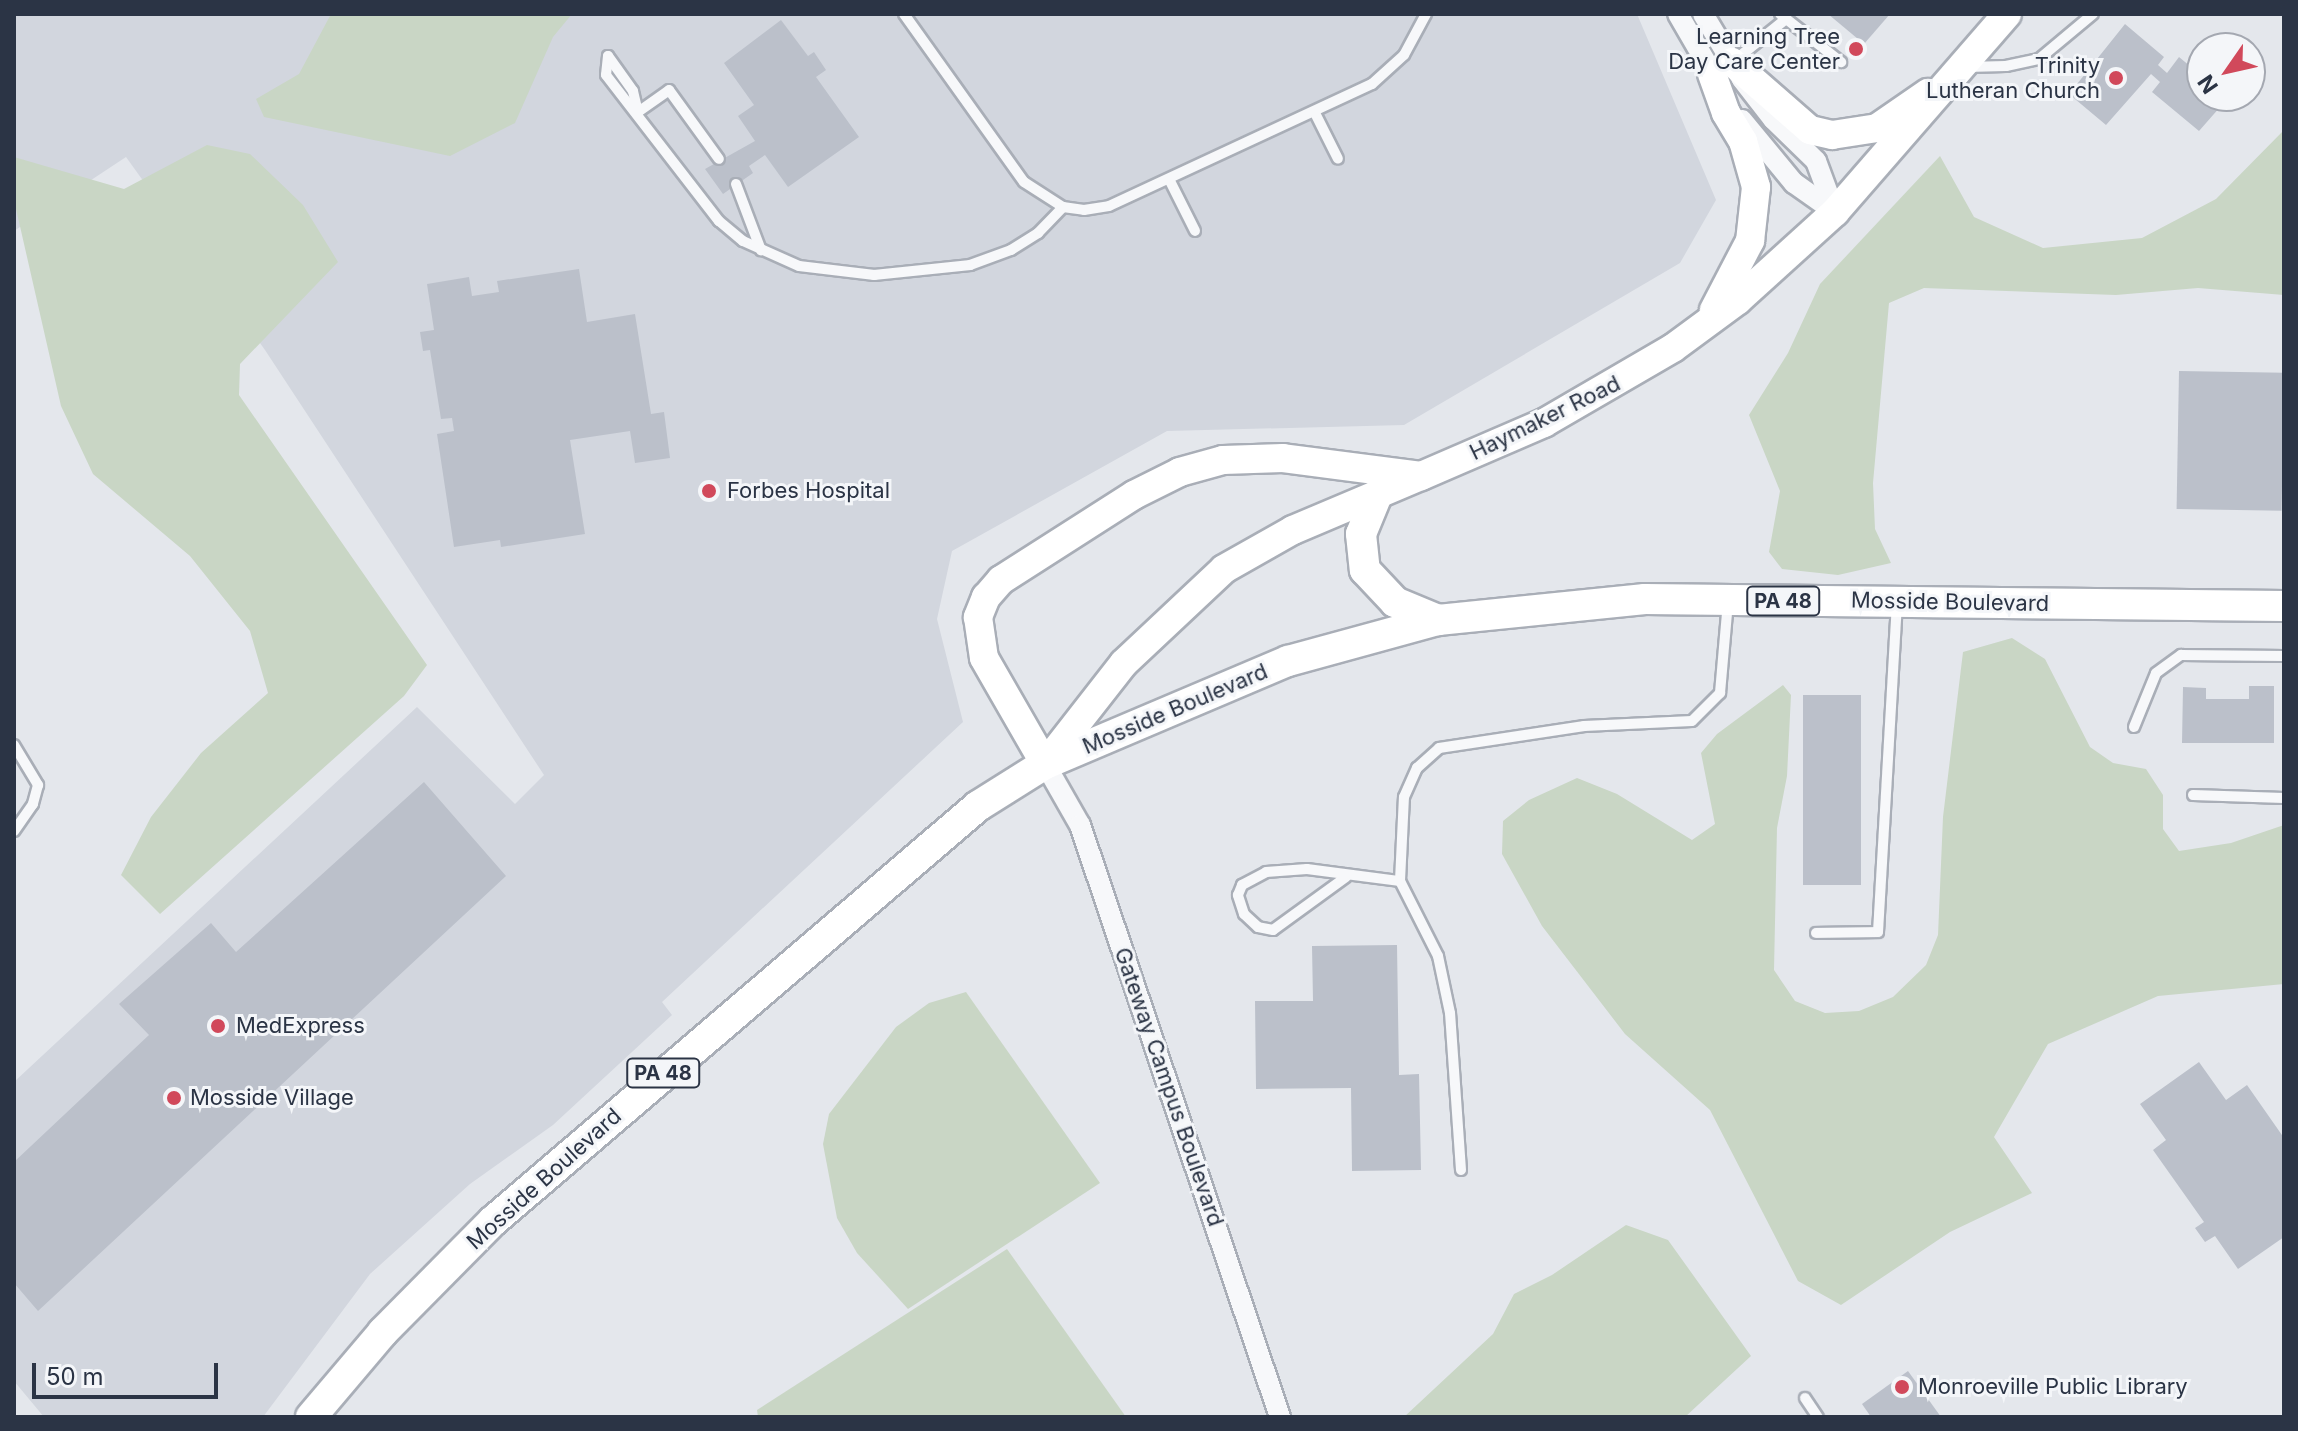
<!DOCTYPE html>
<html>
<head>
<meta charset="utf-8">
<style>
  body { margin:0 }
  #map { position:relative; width:2298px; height:1431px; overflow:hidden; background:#e4e7ec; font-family:Inter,sans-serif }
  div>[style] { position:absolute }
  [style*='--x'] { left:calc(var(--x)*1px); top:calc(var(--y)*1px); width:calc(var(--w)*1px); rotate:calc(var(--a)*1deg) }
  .built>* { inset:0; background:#d2d6de }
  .green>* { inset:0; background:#c9d6c5 }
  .building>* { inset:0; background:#bbc0ca; transform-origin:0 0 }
  .roads { filter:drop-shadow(2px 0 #a9aeb7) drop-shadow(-2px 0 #a9aeb7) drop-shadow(0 2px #a9aeb7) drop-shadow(0 -2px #a9aeb7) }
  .lane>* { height:10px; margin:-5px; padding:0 5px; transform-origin:5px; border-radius:5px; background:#f7f8fa }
  .street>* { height:20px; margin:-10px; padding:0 10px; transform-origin:10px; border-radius:10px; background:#f7f8fa }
  .secondary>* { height:28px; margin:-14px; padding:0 14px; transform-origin:14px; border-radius:14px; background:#fff }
  .primary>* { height:30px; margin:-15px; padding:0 15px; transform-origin:15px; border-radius:15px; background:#fff }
  .dots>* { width:22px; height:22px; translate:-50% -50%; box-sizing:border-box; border:4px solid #f4f6f9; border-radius:50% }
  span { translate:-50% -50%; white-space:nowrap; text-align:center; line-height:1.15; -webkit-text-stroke:6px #f4f6f9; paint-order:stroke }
  .shield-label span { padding:2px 6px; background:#f4f6f9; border:2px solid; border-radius:6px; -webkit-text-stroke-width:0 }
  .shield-label { font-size:20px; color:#2b3445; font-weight:700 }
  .poi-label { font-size:22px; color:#2b3445 }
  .right { translate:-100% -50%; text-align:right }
  .left { translate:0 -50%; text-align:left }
  .street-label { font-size:22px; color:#2b3445 }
  .frame { position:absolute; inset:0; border:16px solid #2b3445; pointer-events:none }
  .north { position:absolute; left:2186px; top:32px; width:80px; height:80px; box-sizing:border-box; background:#f4f6f9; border:2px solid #a4a8b1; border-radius:50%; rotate:236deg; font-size:22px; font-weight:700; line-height:32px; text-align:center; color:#2b3445 }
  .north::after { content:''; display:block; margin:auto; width:28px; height:36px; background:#d1495b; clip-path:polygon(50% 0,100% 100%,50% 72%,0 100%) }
  .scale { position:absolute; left:32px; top:1363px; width:186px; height:36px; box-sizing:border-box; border:4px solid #2b3445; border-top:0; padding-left:10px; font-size:24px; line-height:28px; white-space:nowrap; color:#2b3445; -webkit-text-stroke:6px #f4f6f9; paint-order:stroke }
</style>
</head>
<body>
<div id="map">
  <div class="built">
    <div style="clip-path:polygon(14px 14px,1637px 14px,1716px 200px,1680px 263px,1404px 425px,1167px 431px,952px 551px,937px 619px,963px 722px,662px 1002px,672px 1015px,553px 1125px,470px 1184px,370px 1274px,263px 1417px,44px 1417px,14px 1381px,14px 1082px,417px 707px,515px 804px,544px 775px,265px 350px,126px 157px,14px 231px)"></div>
  </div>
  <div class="green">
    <div style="clip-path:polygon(331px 14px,572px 14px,553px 37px,515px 123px,450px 156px,264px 117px,256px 99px,299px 74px)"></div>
    <div style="clip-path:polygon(2284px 130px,2284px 295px,2198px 288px,2116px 295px,1924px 288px,1889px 303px,1873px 483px,1875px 529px,1891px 563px,1838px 575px,1782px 569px,1769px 552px,1780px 491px,1749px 415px,1788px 353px,1820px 284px,1940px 156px,1974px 217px,2043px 248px,2142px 238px,2216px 199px)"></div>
    <div style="clip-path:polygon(207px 145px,250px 154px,303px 205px,338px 262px,240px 364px,239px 395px,427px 665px,404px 696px,160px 914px,121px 875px,151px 817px,201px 753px,268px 693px,250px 631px,190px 556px,93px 474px,61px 406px,14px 200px,14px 157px,124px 189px)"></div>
    <div style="clip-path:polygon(2012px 638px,2045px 659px,2090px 747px,2113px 763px,2146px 769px,2163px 795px,2163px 829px,2179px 851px,2231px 843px,2284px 825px,2284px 984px,2158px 996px,2048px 1044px,1994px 1137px,2032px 1193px,1950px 1232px,1841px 1305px,1798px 1281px,1710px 1110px,1625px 1034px,1542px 926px,1502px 854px,1503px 821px,1529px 800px,1577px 778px,1617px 794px,1692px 840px,1715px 824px,1701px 753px,1717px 734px,1783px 685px,1791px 695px,1787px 776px,1777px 828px,1774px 970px,1795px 1001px,1825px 1013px,1859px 1011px,1893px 997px,1926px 965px,1938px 935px,1943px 817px,1963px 652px)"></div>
    <div style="clip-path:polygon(966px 992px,1100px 1183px,908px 1309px,857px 1253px,837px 1218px,823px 1144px,829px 1114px,896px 1027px,929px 1003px)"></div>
    <div style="clip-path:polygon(1626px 1225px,1668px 1240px,1751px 1356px,1685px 1417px,1404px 1417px,1493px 1334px,1514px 1294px,1552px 1275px)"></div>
    <div style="clip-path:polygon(1007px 1249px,1126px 1417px,758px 1417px,757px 1410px)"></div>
  </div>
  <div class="building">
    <div style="clip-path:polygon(1828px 14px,1890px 14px,1864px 44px)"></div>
    <div style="clip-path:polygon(781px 20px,808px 56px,814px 52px,826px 70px,816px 77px,859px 137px,788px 187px,765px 155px,749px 166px,753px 173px,723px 194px,705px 169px,755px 141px,738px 116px,754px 105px,724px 63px)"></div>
    <div style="clip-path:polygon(2125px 24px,2164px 57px,2158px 65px,2167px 73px,2179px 57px,2202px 76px,2202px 96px,2228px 98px,2199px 131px,2152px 92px,2160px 82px,2151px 74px,2106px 125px,2069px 94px)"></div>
    <div style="clip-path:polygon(579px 269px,587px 322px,635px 314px,651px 414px,664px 412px,670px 458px,635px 463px,630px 431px,570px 440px,585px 534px,501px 547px,500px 540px,454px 547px,437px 434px,454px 431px,452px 418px,441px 419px,430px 350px,423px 351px,420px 332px,434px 330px,427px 284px,469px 277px,472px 296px,499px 292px,497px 281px)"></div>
    <div style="left:2179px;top:371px;width:105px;height:138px;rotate:1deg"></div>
    <div style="clip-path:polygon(2249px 686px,2274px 686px,2274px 743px,2182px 743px,2183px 687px,2206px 688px,2206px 699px,2249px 699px)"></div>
    <div style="left:1803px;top:695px;width:58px;height:190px"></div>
    <div style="clip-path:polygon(424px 782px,506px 876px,38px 1311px,14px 1283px,14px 1162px,149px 1035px,119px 1004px,211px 923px,236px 952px)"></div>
    <div style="clip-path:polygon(1397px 945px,1399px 1075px,1419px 1074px,1421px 1170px,1352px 1171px,1351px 1088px,1256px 1089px,1255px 1001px,1313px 1001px,1312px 946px)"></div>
    <div style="clip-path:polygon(2199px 1062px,2226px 1100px,2247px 1085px,2284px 1138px,2284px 1237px,2238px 1269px,2215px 1236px,2205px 1242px,2195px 1228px,2204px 1222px,2153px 1150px,2166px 1140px,2140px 1104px)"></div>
    <div style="clip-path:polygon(1908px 1371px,1941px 1417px,1871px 1417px,1862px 1404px)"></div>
  </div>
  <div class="roads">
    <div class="lane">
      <div style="--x:904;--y:14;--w:206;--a:54.5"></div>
      <div style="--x:1024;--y:182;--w:46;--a:32.7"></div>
      <div style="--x:1063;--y:207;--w:21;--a:8"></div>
      <div style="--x:1084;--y:210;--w:25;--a:-9"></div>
      <div style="--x:1109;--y:206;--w:290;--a:-24.9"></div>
      <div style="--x:1372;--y:84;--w:43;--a:-42.2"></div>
      <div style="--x:1404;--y:55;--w:47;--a:-61.8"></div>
      <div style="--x:1780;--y:14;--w:78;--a:38.2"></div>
      <div style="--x:608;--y:56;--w:19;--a:96"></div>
      <div style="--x:606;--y:75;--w:185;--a:52.3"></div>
      <div style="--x:719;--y:221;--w:31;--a:40"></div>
      <div style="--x:743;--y:241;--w:61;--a:24.1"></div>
      <div style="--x:799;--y:266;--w:76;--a:6.8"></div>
      <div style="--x:874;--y:275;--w:97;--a:-5.9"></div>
      <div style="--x:970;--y:265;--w:44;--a:-20.1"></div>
      <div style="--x:1011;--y:250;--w:32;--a:-32"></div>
      <div style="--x:1038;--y:233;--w:36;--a:-46"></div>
      <div style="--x:608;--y:56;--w:43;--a:54.5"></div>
      <div style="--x:633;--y:91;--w:22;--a:77"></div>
      <div style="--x:1735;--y:60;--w:65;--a:-38.8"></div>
      <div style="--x:1966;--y:67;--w:40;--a:-1.4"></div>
      <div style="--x:2006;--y:66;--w:34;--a:-12"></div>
      <div style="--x:2039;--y:59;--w:70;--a:-39.8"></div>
      <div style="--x:638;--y:112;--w:38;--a:-35"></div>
      <div style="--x:669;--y:90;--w:85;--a:54.1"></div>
      <div style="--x:1315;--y:113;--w:51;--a:63.4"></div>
      <div style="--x:1169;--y:179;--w:58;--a:63.4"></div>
      <div style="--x:736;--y:184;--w:71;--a:69.3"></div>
      <div style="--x:2134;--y:727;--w:58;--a:-67.8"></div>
      <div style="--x:2156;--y:673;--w:31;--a:-36"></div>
      <div style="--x:2181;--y:655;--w:103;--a:0.6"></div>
      <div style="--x:14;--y:745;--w:47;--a:59"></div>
      <div style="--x:38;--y:785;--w:20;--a:105"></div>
      <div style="--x:33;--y:804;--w:33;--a:125"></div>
      <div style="--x:2193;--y:795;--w:91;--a:1.9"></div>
      <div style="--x:1346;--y:877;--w:90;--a:144"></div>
      <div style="--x:1273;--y:930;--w:15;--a:-169"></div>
      <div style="--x:1258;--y:927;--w:19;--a:-137"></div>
      <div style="--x:1244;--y:914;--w:20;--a:-108"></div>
      <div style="--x:1238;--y:895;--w:11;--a:-68"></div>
      <div style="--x:1242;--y:885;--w:27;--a:-28"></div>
      <div style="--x:1266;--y:872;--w:41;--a:-4.2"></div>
      <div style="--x:1307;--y:869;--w:94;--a:7.4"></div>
      <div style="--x:1816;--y:933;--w:62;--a:-0.9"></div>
      <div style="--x:1878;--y:932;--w:329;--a:-86.7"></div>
      <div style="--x:1461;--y:1170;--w:157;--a:-94"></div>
      <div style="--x:1450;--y:1013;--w:58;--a:-101.9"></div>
      <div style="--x:1438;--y:956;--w:84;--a:-116.9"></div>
      <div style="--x:1400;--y:881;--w:84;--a:-87.3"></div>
      <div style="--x:1404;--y:797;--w:32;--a:-66"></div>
      <div style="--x:1417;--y:768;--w:30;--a:-42"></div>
      <div style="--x:1439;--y:748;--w:147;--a:-8.6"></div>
      <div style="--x:1584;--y:726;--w:108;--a:-2.7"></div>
      <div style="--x:1692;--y:721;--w:40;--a:-45"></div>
      <div style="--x:1720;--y:693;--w:91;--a:-85"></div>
      <div style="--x:1805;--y:1398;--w:23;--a:56"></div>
    </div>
    <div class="street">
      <div style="--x:1678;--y:14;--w:80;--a:59.9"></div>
      <div style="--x:1703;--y:14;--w:76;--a:59"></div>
      <div style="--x:1742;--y:79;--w:51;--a:52.2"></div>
      <div style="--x:1773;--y:119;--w:60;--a:44.3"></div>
      <div style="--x:1816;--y:161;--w:54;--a:69.6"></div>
      <div style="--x:1742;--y:120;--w:82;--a:50.5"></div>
      <div style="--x:1794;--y:183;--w:50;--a:35.3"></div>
      <div style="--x:1045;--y:764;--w:70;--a:60.2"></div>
      <div style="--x:1080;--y:825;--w:625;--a:71.33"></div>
    </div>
    <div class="secondary">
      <div style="--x:1732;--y:62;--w:103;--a:41.1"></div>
      <div style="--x:1810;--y:130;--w:23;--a:13"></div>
      <div style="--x:1832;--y:135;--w:46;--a:-8.8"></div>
      <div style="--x:1877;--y:128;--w:62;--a:-34.5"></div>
      <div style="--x:1712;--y:74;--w:41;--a:70.3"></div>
      <div style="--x:1726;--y:113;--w:33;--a:59"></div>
      <div style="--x:1743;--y:141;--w:48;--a:74.2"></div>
      <div style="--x:1756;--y:187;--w:54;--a:96.3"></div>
      <div style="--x:1750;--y:241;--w:78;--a:117.6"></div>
      <div style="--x:1421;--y:476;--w:139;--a:-172.6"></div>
      <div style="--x:1283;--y:458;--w:60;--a:178.1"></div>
      <div style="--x:1223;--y:460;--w:45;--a:164.4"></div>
      <div style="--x:1180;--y:472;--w:51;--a:153.4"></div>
      <div style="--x:1134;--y:495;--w:158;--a:147.4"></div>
      <div style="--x:1001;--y:580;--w:23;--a:131"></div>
      <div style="--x:986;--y:597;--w:22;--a:112"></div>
      <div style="--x:978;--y:617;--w:41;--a:81.7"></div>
      <div style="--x:984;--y:658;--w:122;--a:60.1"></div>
      <div style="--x:1045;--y:764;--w:128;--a:-52"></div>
      <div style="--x:1124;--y:663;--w:137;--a:-43.2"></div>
      <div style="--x:1224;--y:569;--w:79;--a:-29.5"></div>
      <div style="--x:1293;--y:530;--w:139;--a:-22.9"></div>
      <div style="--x:1421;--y:476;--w:134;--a:-23.3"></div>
      <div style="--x:1544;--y:423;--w:149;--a:-30.2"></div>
      <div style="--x:1673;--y:348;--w:81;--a:-36.4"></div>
      <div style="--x:1738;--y:300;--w:131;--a:-42.2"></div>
      <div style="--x:1835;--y:212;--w:262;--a:-49"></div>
    </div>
    <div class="primary">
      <div style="--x:1377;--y:495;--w:42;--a:112.3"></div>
      <div style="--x:1361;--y:534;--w:36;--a:84"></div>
      <div style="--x:1365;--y:570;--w:44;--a:46.8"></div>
      <div style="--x:1395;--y:602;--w:47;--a:22.7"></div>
      <div style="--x:311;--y:1417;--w:111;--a:-49.7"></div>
      <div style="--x:383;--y:1332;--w:156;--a:-45.3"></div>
      <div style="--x:493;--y:1221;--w:638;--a:-40.55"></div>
      <div style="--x:978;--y:806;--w:79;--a:-32.1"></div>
      <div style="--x:1045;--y:764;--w:264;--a:-23"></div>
      <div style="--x:1288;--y:661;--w:156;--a:-15.3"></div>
      <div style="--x:1438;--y:620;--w:208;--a:-5.8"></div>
      <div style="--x:1645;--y:599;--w:639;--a:0.63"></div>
    </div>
  </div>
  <div class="dots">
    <div style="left:1856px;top:49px;background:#d1495b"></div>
    <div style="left:2116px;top:78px;background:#d1495b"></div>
    <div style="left:709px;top:491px;background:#d1495b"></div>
    <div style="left:218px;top:1026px;background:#d1495b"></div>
    <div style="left:174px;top:1098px;background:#d1495b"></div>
    <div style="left:1902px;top:1387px;background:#d1495b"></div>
  </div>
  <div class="shield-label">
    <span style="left:1783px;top:601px">PA 48</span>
    <span style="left:663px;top:1073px">PA 48</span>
  </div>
  <div class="poi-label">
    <span class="right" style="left:1840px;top:49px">Learning Tree<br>Day Care Center</span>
    <span class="right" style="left:2100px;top:78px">Trinity<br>Lutheran Church</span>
    <span class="left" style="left:727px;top:491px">Forbes Hospital</span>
    <span class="left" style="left:236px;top:1026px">MedExpress</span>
    <span class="left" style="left:190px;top:1098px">Mosside Village</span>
    <span class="left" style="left:1918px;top:1387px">Monroeville Public Library</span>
  </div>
  <div class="street-label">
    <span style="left:1545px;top:418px;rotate:-26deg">Haymaker Road</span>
    <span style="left:1950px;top:602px;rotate:1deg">Mosside Boulevard</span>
    <span style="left:1175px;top:709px;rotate:-23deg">Mosside Boulevard</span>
    <span style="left:1169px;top:1087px;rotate:71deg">Gateway Campus Boulevard</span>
    <span style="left:544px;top:1179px;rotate:-42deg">Mosside Boulevard</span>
  </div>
  <div class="frame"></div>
  <div class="north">N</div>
  <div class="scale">50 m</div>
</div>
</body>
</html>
